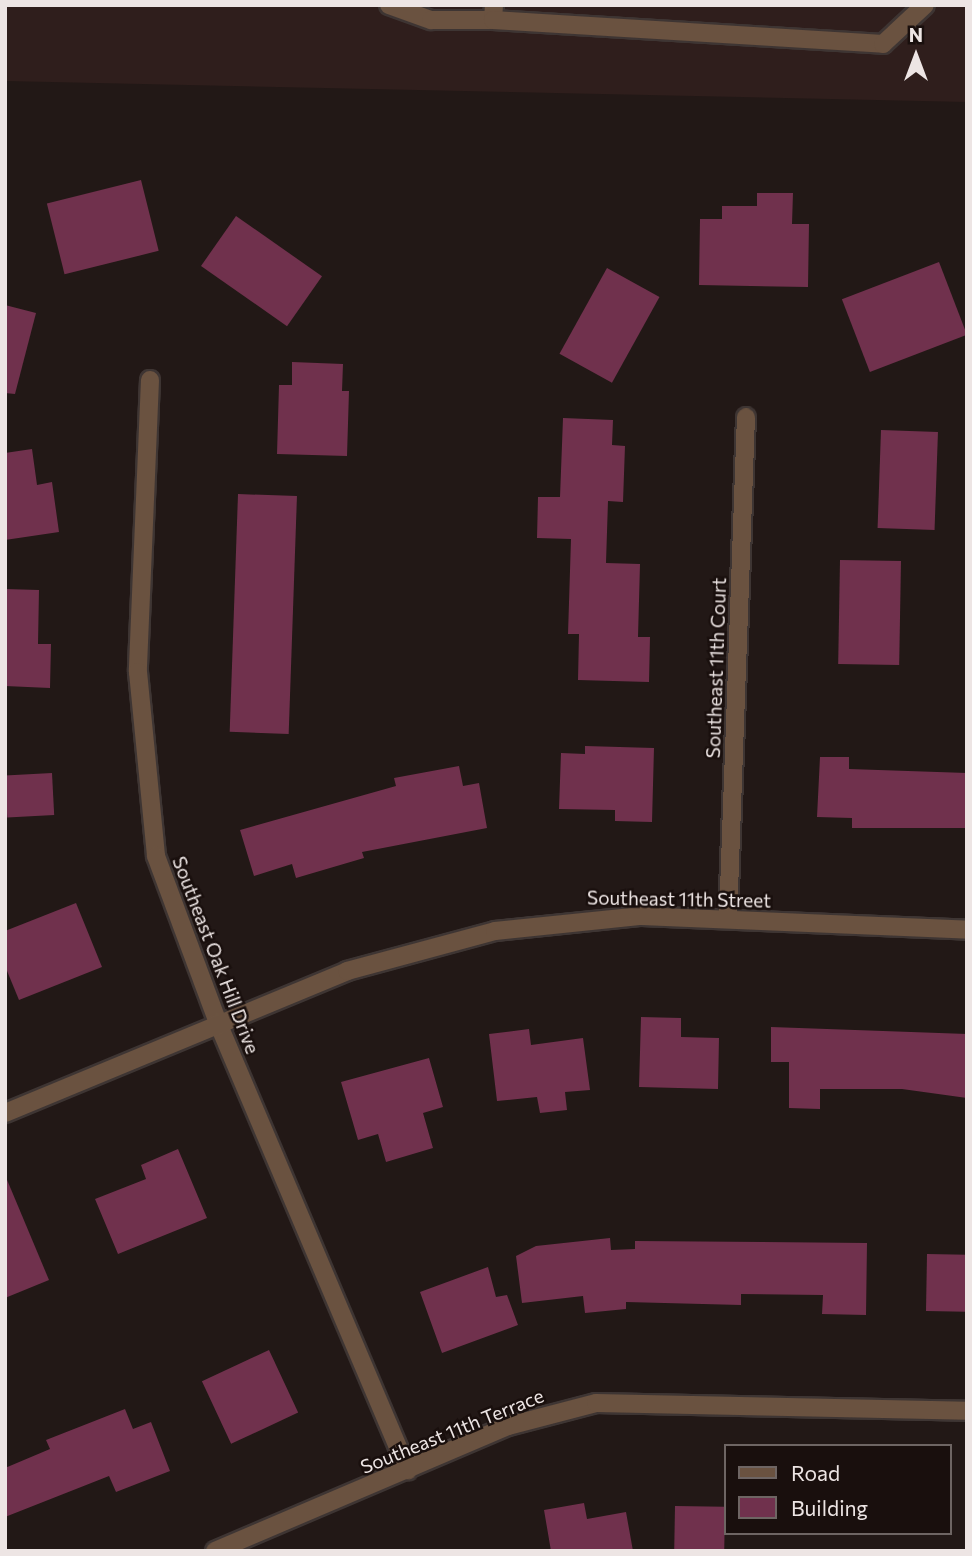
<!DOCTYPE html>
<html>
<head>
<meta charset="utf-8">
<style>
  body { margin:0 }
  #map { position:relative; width:972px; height:1556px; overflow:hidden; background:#221816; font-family:Commissioner,sans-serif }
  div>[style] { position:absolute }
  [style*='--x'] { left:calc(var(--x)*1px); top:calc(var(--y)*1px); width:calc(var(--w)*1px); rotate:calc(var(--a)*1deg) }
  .built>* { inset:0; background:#2f1e1c }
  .building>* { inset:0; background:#70314d; transform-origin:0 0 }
  .roads { filter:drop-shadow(2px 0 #3e3533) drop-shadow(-2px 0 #3e3533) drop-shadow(0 2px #3e3533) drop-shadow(0 -2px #3e3533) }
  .minor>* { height:18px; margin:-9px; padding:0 9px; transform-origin:9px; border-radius:9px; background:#6a5240 }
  span { translate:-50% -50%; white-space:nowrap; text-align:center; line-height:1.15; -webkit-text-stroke:5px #190f0d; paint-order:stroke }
  .street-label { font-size:19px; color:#ede5e4 }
  .frame { position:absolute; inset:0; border:7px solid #ede5e4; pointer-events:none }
  .legend { position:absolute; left:724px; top:1444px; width:228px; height:91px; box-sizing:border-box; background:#190f0d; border:2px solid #6e6563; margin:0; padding:9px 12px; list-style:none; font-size:21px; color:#ede5e4 }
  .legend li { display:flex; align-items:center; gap:14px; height:35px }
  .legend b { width:35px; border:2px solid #6e6563 }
  .north { position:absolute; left:881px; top:21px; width:70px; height:70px; -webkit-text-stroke:5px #190f0d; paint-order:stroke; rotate:0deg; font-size:19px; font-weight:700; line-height:28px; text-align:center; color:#ede5e4 }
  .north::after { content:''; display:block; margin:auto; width:24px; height:32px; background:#ede5e4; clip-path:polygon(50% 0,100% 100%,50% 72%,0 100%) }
</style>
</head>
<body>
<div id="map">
  <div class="built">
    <div style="clip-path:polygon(5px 5px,967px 5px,967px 102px,5px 81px)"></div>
  </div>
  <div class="building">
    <div style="left:141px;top:180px;width:73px;height:97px;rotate:76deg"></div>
    <div style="clip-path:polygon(757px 193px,793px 193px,792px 224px,809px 224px,808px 287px,699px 285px,700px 219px,722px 219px,722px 206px,757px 206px)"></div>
    <div style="left:236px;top:216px;width:105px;height:61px;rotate:35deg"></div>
    <div style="left:939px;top:262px;width:78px;height:104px;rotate:69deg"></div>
    <div style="left:607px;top:268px;width:60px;height:98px;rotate:29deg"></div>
    <div style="clip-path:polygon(5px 305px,36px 313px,15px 394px,5px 393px)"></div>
    <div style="clip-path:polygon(292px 362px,343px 364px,342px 391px,349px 391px,347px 456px,277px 454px,279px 385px,292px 385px)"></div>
    <div style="clip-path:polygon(563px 418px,613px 420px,612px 445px,625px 446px,623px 502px,608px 501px,606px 563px,640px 564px,638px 637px,650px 637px,649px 682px,578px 680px,579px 634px,568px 634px,571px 539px,537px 538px,538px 497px,560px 497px)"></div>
    <div style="left:881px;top:430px;width:57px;height:98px;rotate:2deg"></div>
    <div style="clip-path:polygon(32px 449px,37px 485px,52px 482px,59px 532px,5px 540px,5px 453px)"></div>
    <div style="left:238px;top:494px;width:59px;height:238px;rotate:2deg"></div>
    <div style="left:840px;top:560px;width:61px;height:104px;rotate:1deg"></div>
    <div style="clip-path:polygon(5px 589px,39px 590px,38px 644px,51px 644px,50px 688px,5px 686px)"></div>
    <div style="clip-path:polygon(585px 746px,654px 748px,652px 822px,615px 821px,615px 810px,559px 809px,561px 753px,585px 754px)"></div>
    <div style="clip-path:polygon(820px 757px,849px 757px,849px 769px,967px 773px,967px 828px,852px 828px,852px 818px,817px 817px)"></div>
    <div style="clip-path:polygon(459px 766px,463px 786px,479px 783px,487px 828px,362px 852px,364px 858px,296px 878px,292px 864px,254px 876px,240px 830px,396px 786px,394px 778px)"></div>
    <div style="left:52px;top:773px;width:42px;height:47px;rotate:87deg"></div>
    <div style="clip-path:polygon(76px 903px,102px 967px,19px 1000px,5px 966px,5px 931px)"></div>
    <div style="clip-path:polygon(641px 1017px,681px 1018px,681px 1037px,719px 1038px,718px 1089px,639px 1087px)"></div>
    <div style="clip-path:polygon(771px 1027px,967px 1034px,967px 1098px,902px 1089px,820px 1089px,820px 1109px,789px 1108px,789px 1062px,771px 1062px)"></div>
    <div style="clip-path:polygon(529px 1029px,531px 1045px,583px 1038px,590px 1090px,565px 1092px,567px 1110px,540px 1113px,537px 1097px,497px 1101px,489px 1034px)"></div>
    <div style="clip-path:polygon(429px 1058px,443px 1107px,423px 1113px,433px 1148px,386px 1162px,378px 1134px,358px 1140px,341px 1082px)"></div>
    <div style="clip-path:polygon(178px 1149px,207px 1218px,118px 1254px,95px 1199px,146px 1179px,141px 1165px)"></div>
    <div style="clip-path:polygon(5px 1175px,49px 1280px,5px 1298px)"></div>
    <div style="clip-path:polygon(610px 1238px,611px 1250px,635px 1249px,635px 1241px,867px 1243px,866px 1315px,822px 1314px,823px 1295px,741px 1294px,741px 1305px,626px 1302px,626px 1309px,585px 1313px,583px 1296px,522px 1303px,516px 1256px,536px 1246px)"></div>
    <div style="left:927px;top:1254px;width:40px;height:57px;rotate:1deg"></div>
    <div style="clip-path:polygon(488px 1267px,496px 1297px,507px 1295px,518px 1325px,442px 1353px,420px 1292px)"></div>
    <div style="left:269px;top:1350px;width:69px;height:74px;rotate:65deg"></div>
    <div style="clip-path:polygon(125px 1409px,133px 1429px,151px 1422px,170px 1471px,116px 1492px,109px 1476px,5px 1517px,5px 1468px,50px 1449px,46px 1440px)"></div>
    <div style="clip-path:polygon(584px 1503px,587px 1519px,626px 1512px,633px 1551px,551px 1551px,544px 1510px)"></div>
    <div style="left:675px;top:1506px;width:50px;height:45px;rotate:1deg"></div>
  </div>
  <div class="roads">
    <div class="minor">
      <div style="--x:389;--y:5;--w:45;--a:19.7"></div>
      <div style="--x:431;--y:20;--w:62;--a:0"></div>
      <div style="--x:494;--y:5;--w:15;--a:94"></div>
      <div style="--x:493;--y:20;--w:391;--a:3.5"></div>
      <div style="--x:883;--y:44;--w:57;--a:-42.9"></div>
      <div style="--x:150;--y:380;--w:292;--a:92.4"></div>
      <div style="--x:138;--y:672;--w:185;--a:84.4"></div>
      <div style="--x:156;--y:856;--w:178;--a:69.6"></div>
      <div style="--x:218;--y:1023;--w:486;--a:67"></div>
      <div style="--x:728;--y:919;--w:502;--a:-87.95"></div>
      <div style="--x:5;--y:1113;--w:370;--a:-22.5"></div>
      <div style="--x:347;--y:971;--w:153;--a:-15.1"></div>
      <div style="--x:495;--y:931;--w:145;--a:-5.9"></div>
      <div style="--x:639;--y:916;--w:328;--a:2.4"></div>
      <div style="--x:215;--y:1551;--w:319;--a:-23.1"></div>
      <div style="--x:508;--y:1426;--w:91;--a:-14.6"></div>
      <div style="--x:596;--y:1403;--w:371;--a:1.2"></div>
    </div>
  </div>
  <div class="street-label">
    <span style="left:716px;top:668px;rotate:-88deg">Southeast 11th Court</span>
    <span style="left:679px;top:899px;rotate:1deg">Southeast 11th Street</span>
    <span style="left:216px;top:955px;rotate:69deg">Southeast Oak Hill Drive</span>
    <span style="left:452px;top:1431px;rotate:-22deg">Southeast 11th Terrace</span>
  </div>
  <div class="frame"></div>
  <ul class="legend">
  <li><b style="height:9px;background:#6a5240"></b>Road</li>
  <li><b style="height:19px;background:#70314d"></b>Building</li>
  </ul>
  <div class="north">N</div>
</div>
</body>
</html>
